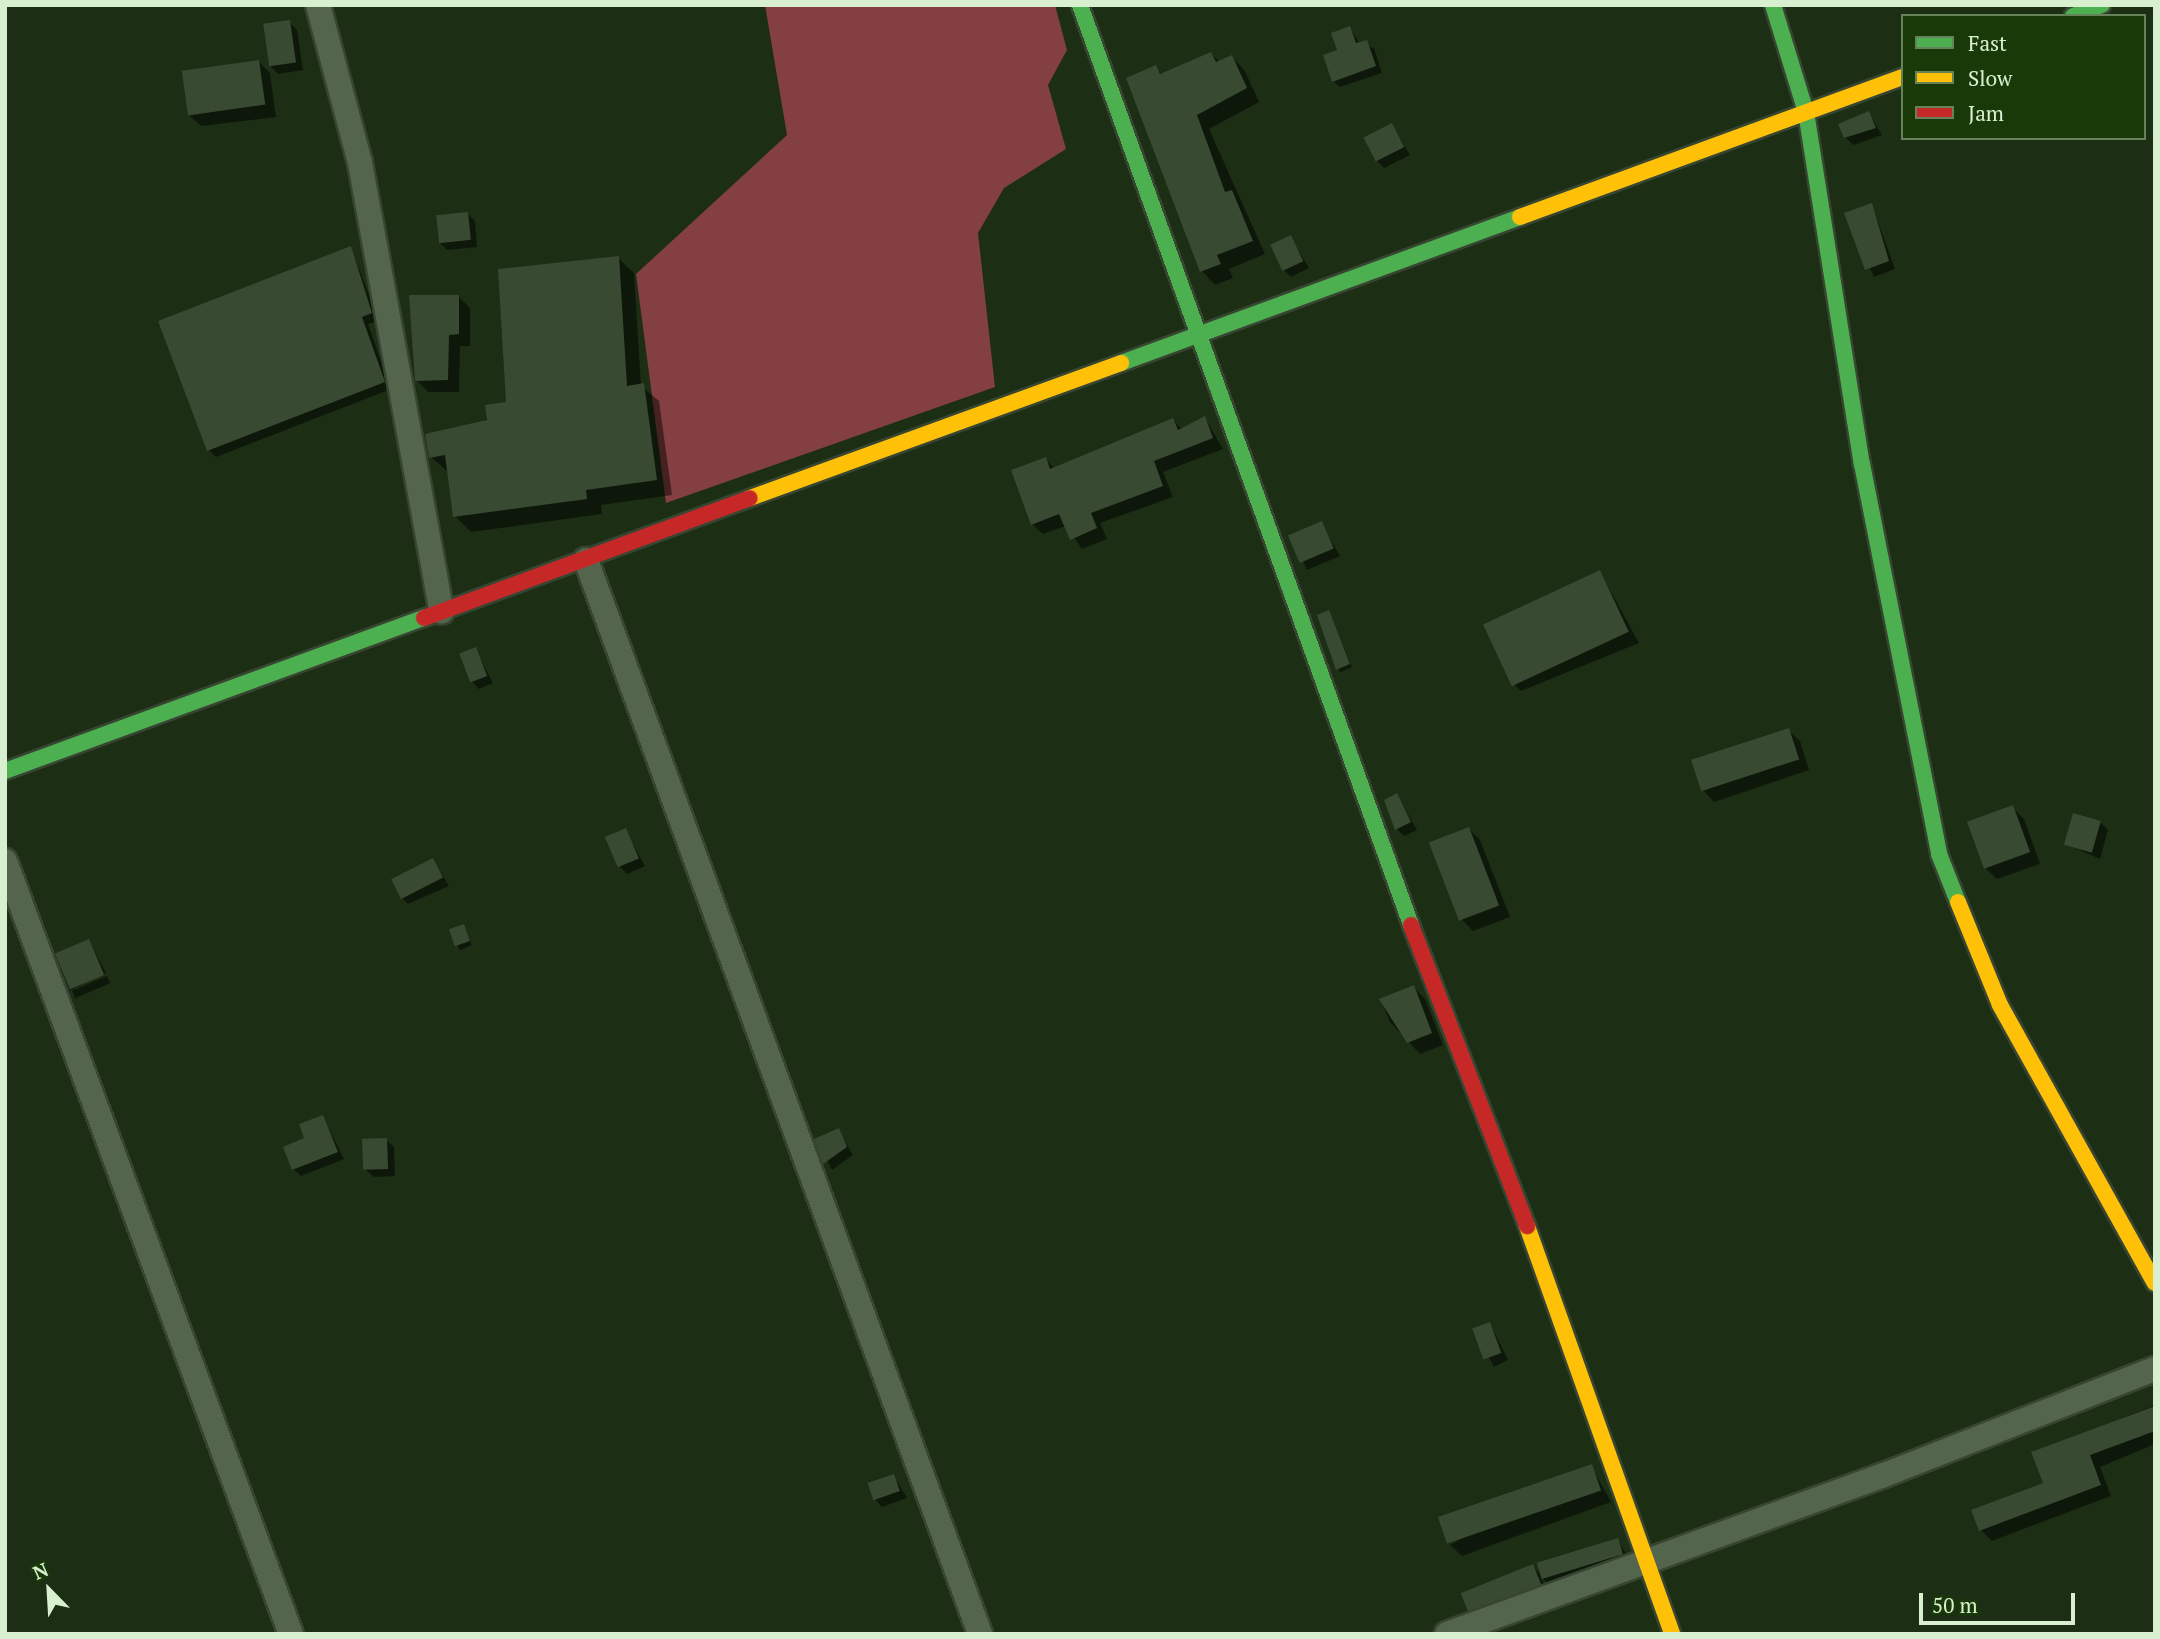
<!DOCTYPE html>
<html>
<head>
<meta charset="utf-8">
<style>
  body { margin:0 }
  #map { position:relative; width:2160px; height:1639px; overflow:hidden; background:#1c2e14; font-family:"PT Serif",serif }
  div>[style] { position:absolute }
  [style*='--x'] { left:calc(var(--x)*1px); top:calc(var(--y)*1px); width:calc(var(--w)*1px); rotate:calc(var(--a)*1deg) }
  .forest>* { inset:0; background:#833f41 }
  .shadow>* { inset:0; background:#0007; transform-origin:0 0 }
  .building>* { inset:0; background:#394a32; transform-origin:0 0 }
  .roads { filter:drop-shadow(2px 0 #374531) drop-shadow(-2px 0 #374531) drop-shadow(0 2px #374531) drop-shadow(0 -2px #374531) }
  .street>* { height:24px; margin:-12px; padding:0 12px; transform-origin:12px; border-radius:12px; background:#54654e }
  .fast>* { height:16px; margin:-8px; padding:0 8px; transform-origin:8px; border-radius:8px; background:#4caf50 }
  .slow>* { height:16px; margin:-8px; padding:0 8px; transform-origin:8px; border-radius:8px; background:#ffc107 }
  .jam>* { height:16px; margin:-8px; padding:0 8px; transform-origin:8px; border-radius:8px; background:#c62828 }
  span { translate:-50% -50%; white-space:nowrap; text-align:center; line-height:1.15; -webkit-text-stroke:7px #193909; paint-order:stroke }
  .frame { position:absolute; inset:0; border:7px solid #d8f0cf; pointer-events:none }
  .legend { position:absolute; left:1901px; top:14px; width:245px; height:126px; box-sizing:border-box; background:#193909; border:2px solid #658258; margin:0; padding:9px 12px; list-style:none; font-size:21px; color:#d8f0cf }
  .legend li { display:flex; align-items:center; gap:14px; height:35px }
  .legend b { width:35px; border:2px solid #658258 }
  .north { position:absolute; left:14px; top:1555px; width:70px; height:70px; -webkit-text-stroke:5px #193909; paint-order:stroke; rotate:336deg; font-size:19px; font-weight:700; line-height:28px; text-align:center; color:#d8f0cf }
  .north::after { content:''; display:block; margin:auto; width:24px; height:32px; background:#d8f0cf; clip-path:polygon(50% 0,100% 100%,50% 72%,0 100%) }
  .scale { position:absolute; left:1919px; top:1593px; width:156px; height:32px; box-sizing:border-box; border:4px solid #d8f0cf; border-top:0; padding-left:9px; font-size:21px; line-height:24px; white-space:nowrap; color:#d8f0cf; -webkit-text-stroke:5px #193909; paint-order:stroke }
</style>
</head>
<body>
<div id="map">
  <div class="forest">
    <div style="clip-path:polygon(765px 5px,1055px 5px,1067px 50px,1048px 85px,1066px 149px,1004px 188px,978px 233px,995px 387px,666px 503px,636px 274px,787px 135px)"></div>
  </div>
  <div class="shadow">
    <div style="clip-path:polygon(289px 22px,297px 30px,303px 70px,278px 74px,271px 67px)"></div>
    <div style="clip-path:polygon(1350px 28px,1360px 44px,1374px 48px,1382px 73px,1340px 87px,1333px 81px)"></div>
    <div style="clip-path:polygon(1211px 54px,1220px 62px,1232px 57px,1245px 71px,1259px 102px,1209px 129px,1265px 254px,1229px 269px,1233px 278px,1215px 285px,1202px 271px,1155px 67px,1163px 75px)"></div>
    <div style="clip-path:polygon(258px 61px,270px 73px,276px 117px,201px 126px,189px 115px)"></div>
    <div style="clip-path:polygon(1869px 113px,1882px 135px,1853px 145px,1845px 137px)"></div>
    <div style="clip-path:polygon(1392px 125px,1410px 155px,1384px 168px,1376px 160px)"></div>
    <div style="clip-path:polygon(1872px 205px,1895px 269px,1874px 277px,1846px 214px)"></div>
    <div style="clip-path:polygon(468px 214px,475px 221px,477px 247px,447px 250px,439px 242px)"></div>
    <div style="clip-path:polygon(1290px 237px,1309px 268px,1291px 277px,1284px 270px)"></div>
    <div style="clip-path:polygon(351px 248px,379px 321px,368px 324px,391px 389px,216px 457px,209px 450px)"></div>
    <div style="clip-path:polygon(618px 258px,634px 273px,641px 386px,659px 401px,672px 495px,601px 505px,602px 514px,471px 532px,455px 516px,449px 473px,431px 457px,508px 404px)"></div>
    <div style="clip-path:polygon(458px 296px,470px 308px,470px 346px,460px 346px,459px 392px,428px 392px,417px 380px)"></div>
    <div style="clip-path:polygon(1205px 418px,1223px 449px,1163px 472px,1173px 497px,1100px 523px,1107px 539px,1082px 549px,1066px 526px,1043px 534px,1032px 524px,1045px 459px,1055px 469px,1173px 420px,1182px 429px)"></div>
    <div style="clip-path:polygon(1321px 523px,1340px 556px,1307px 570px,1291px 536px)"></div>
    <div style="clip-path:polygon(1600px 572px,1639px 643px,1521px 691px,1509px 680px)"></div>
    <div style="clip-path:polygon(1329px 612px,1352px 667px,1341px 672px,1338px 669px)"></div>
    <div style="clip-path:polygon(475px 649px,493px 683px,479px 689px,471px 681px)"></div>
    <div style="clip-path:polygon(1788px 730px,1800px 741px,1809px 770px,1714px 802px,1703px 790px)"></div>
    <div style="clip-path:polygon(1397px 795px,1417px 830px,1404px 836px,1397px 829px)"></div>
    <div style="clip-path:polygon(2012px 807px,2024px 819px,2040px 864px,1997px 879px,1985px 868px)"></div>
    <div style="clip-path:polygon(2100px 822px,2108px 830px,2100px 859px,2066px 844px)"></div>
    <div style="clip-path:polygon(1469px 829px,1480px 840px,1510px 917px,1473px 931px,1461px 919px,1432px 843px)"></div>
    <div style="clip-path:polygon(625px 830px,645px 866px,627px 874px,620px 867px)"></div>
    <div style="clip-path:polygon(433px 860px,449px 886px,408px 904px,401px 897px)"></div>
    <div style="left:463px;top:926px;width:21px;height:13px;rotate:65deg"></div>
    <div style="clip-path:polygon(89px 941px,106px 973px,71px 990px,70px 989px)"></div>
    <div style="left:107px;top:976px;width:8px;height:38px;rotate:67deg"></div>
    <div style="clip-path:polygon(1413px 987px,1425px 999px,1443px 1045px,1420px 1054px,1390px 1022px,1381px 1000px)"></div>
    <div style="clip-path:polygon(323px 1117px,344px 1159px,301px 1176px,293px 1169px)"></div>
    <div style="clip-path:polygon(838px 1130px,853px 1155px,832px 1170px,817px 1140px)"></div>
    <div style="clip-path:polygon(386px 1140px,394px 1147px,395px 1176px,374px 1177px,366px 1170px)"></div>
    <div style="left:1490px;top:1324px;width:40px;height:16px;rotate:63deg"></div>
    <div style="clip-path:polygon(2155px 1405px,2155px 1444px,2100px 1467px,2111px 1496px,1992px 1541px,1981px 1530px,2046px 1484px,2034px 1453px)"></div>
    <div style="clip-path:polygon(1591px 1466px,1611px 1502px,1462px 1556px,1450px 1545px)"></div>
    <div style="clip-path:polygon(894px 1476px,907px 1498px,882px 1507px,875px 1499px)"></div>
    <div style="clip-path:polygon(1617px 1540px,1634px 1566px,1558px 1593px,1541px 1577px,1547px 1592px,1476px 1617px,1469px 1610px,1532px 1566px,1544px 1578px)"></div>
  </div>
  <div class="building">
    <div style="left:290px;top:20px;width:43px;height:27px;rotate:82deg"></div>
    <div style="clip-path:polygon(1350px 26px,1356px 43px,1367px 40px,1376px 66px,1332px 82px,1323px 55px,1337px 50px,1331px 33px)"></div>
    <div style="clip-path:polygon(1211px 52px,1216px 62px,1232px 55px,1247px 88px,1197px 115px,1225px 192px,1232px 190px,1253px 241px,1217px 255px,1221px 264px,1200px 272px,1126px 78px,1156px 65px,1160px 74px)"></div>
    <div style="left:259px;top:60px;width:45px;height:78px;rotate:82deg"></div>
    <div style="clip-path:polygon(1869px 111px,1876px 128px,1844px 138px,1838px 124px)"></div>
    <div style="left:1392px;top:123px;width:27px;height:32px;rotate:63deg"></div>
    <div style="clip-path:polygon(1872px 203px,1889px 261px,1865px 270px,1844px 213px)"></div>
    <div style="left:468px;top:212px;width:28px;height:32px;rotate:84deg"></div>
    <div style="left:1291px;top:235px;width:29px;height:23px;rotate:65deg"></div>
    <div style="clip-path:polygon(351px 246px,372px 313px,362px 317px,385px 382px,207px 451px,158px 321px)"></div>
    <div style="clip-path:polygon(619px 256px,627px 386px,644px 383px,657px 480px,586px 490px,587px 499px,453px 517px,445px 455px,429px 458px,425px 434px,487px 420px,485px 405px,506px 402px,498px 269px)"></div>
    <div style="clip-path:polygon(409px 295px,459px 295px,459px 334px,449px 335px,448px 380px,415px 381px)"></div>
    <div style="clip-path:polygon(1205px 416px,1213px 438px,1154px 461px,1163px 486px,1091px 513px,1097px 528px,1070px 540px,1059px 514px,1031px 525px,1011px 470px,1046px 457px,1050px 469px,1173px 418px,1178px 430px)"></div>
    <div style="left:1322px;top:521px;width:30px;height:37px;rotate:67deg"></div>
    <div style="left:1600px;top:570px;width:68px;height:129px;rotate:65deg"></div>
    <div style="clip-path:polygon(1329px 610px,1350px 664px,1336px 670px,1317px 615px)"></div>
    <div style="left:476px;top:647px;width:31px;height:18px;rotate:69deg"></div>
    <div style="left:1789px;top:728px;width:33px;height:103px;rotate:72deg"></div>
    <div style="clip-path:polygon(1397px 793px,1411px 822px,1395px 830px,1384px 800px)"></div>
    <div style="left:2013px;top:805px;width:50px;height:49px;rotate:70deg"></div>
    <div style="left:2073px;top:813px;width:29px;height:33px;rotate:16deg"></div>
    <div style="left:1469px;top:827px;width:84px;height:43px;rotate:69deg"></div>
    <div style="left:626px;top:828px;width:33px;height:23px;rotate:67deg"></div>
    <div style="left:433px;top:858px;width:22px;height:47px;rotate:63deg"></div>
    <div style="left:464px;top:924px;width:18px;height:16px;rotate:71deg"></div>
    <div style="left:89px;top:939px;width:39px;height:37px;rotate:67deg"></div>
    <div style="clip-path:polygon(1414px 985px,1432px 1033px,1407px 1043px,1379px 999px)"></div>
    <div style="clip-path:polygon(323px 1115px,338px 1152px,292px 1170px,283px 1147px,304px 1138px,299px 1124px)"></div>
    <div style="clip-path:polygon(839px 1128px,847px 1147px,823px 1164px,814px 1139px)"></div>
    <div style="left:387px;top:1138px;width:31px;height:25px;rotate:88deg"></div>
    <div style="left:1490px;top:1322px;width:33px;height:19px;rotate:70deg"></div>
    <div style="clip-path:polygon(2155px 1406px,2155px 1431px,2090px 1455px,2101px 1485px,1979px 1531px,1971px 1510px,2043px 1483px,2031px 1452px)"></div>
    <div style="left:1592px;top:1464px;width:28px;height:163px;rotate:71deg"></div>
    <div style="left:894px;top:1474px;width:18px;height:28px;rotate:71deg"></div>
    <div style="left:1618px;top:1538px;width:17px;height:85px;rotate:73deg"></div>
    <div style="left:1533px;top:1564px;width:22px;height:78px;rotate:68deg"></div>
  </div>
  <div class="roads">
    <div class="street">
      <div style="--x:318;--y:5;--w:163;--a:75.1"></div>
      <div style="--x:360;--y:163;--w:456;--a:79.7"></div>
      <div style="--x:586;--y:560;--w:1144;--a:69.85"></div>
      <div style="--x:5;--y:861;--w:824;--a:69.7"></div>
      <div style="--x:1447;--y:1634;--w:465;--a:-20"></div>
      <div style="--x:1884;--y:1475;--w:291;--a:-21.4"></div>
    </div>
    <div class="fast">
      <div style="--x:1080;--y:5;--w:978;--a:70.21"></div>
      <div style="--x:1773;--y:5;--w:112;--a:72.9"></div>
      <div style="--x:1806;--y:112;--w:356;--a:81"></div>
      <div style="--x:1862;--y:464;--w:398;--a:78.8"></div>
      <div style="--x:1939;--y:854;--w:52;--a:68.4"></div>
      <div style="--x:2073;--y:16;--w:31;--a:-21"></div>
      <div style="--x:1121;--y:363;--w:425;--a:-20.1"></div>
      <div style="--x:5;--y:771;--w:446;--a:-20.1"></div>
    </div>
    <div class="slow">
      <div style="--x:1520;--y:217;--w:408;--a:-20.1"></div>
      <div style="--x:750;--y:498;--w:395;--a:-20"></div>
      <div style="--x:1958;--y:902;--w:111;--a:67.8"></div>
      <div style="--x:2000;--y:1005;--w:318;--a:60.9"></div>
      <div style="--x:1527;--y:1226;--w:433;--a:70.4"></div>
    </div>
    <div class="jam">
      <div style="--x:424;--y:618;--w:347;--a:-20.2"></div>
      <div style="--x:1411;--y:925;--w:323;--a:68.9"></div>
    </div>
  </div>
  <div class="frame"></div>
  <ul class="legend">
  <li><b style="height:9px;background:#4caf50"></b>Fast</li>
  <li><b style="height:9px;background:#ffc107"></b>Slow</li>
  <li><b style="height:9px;background:#c62828"></b>Jam</li>
  </ul>
  <div class="north">N</div>
  <div class="scale">50 m</div>
</div>
</body>
</html>
